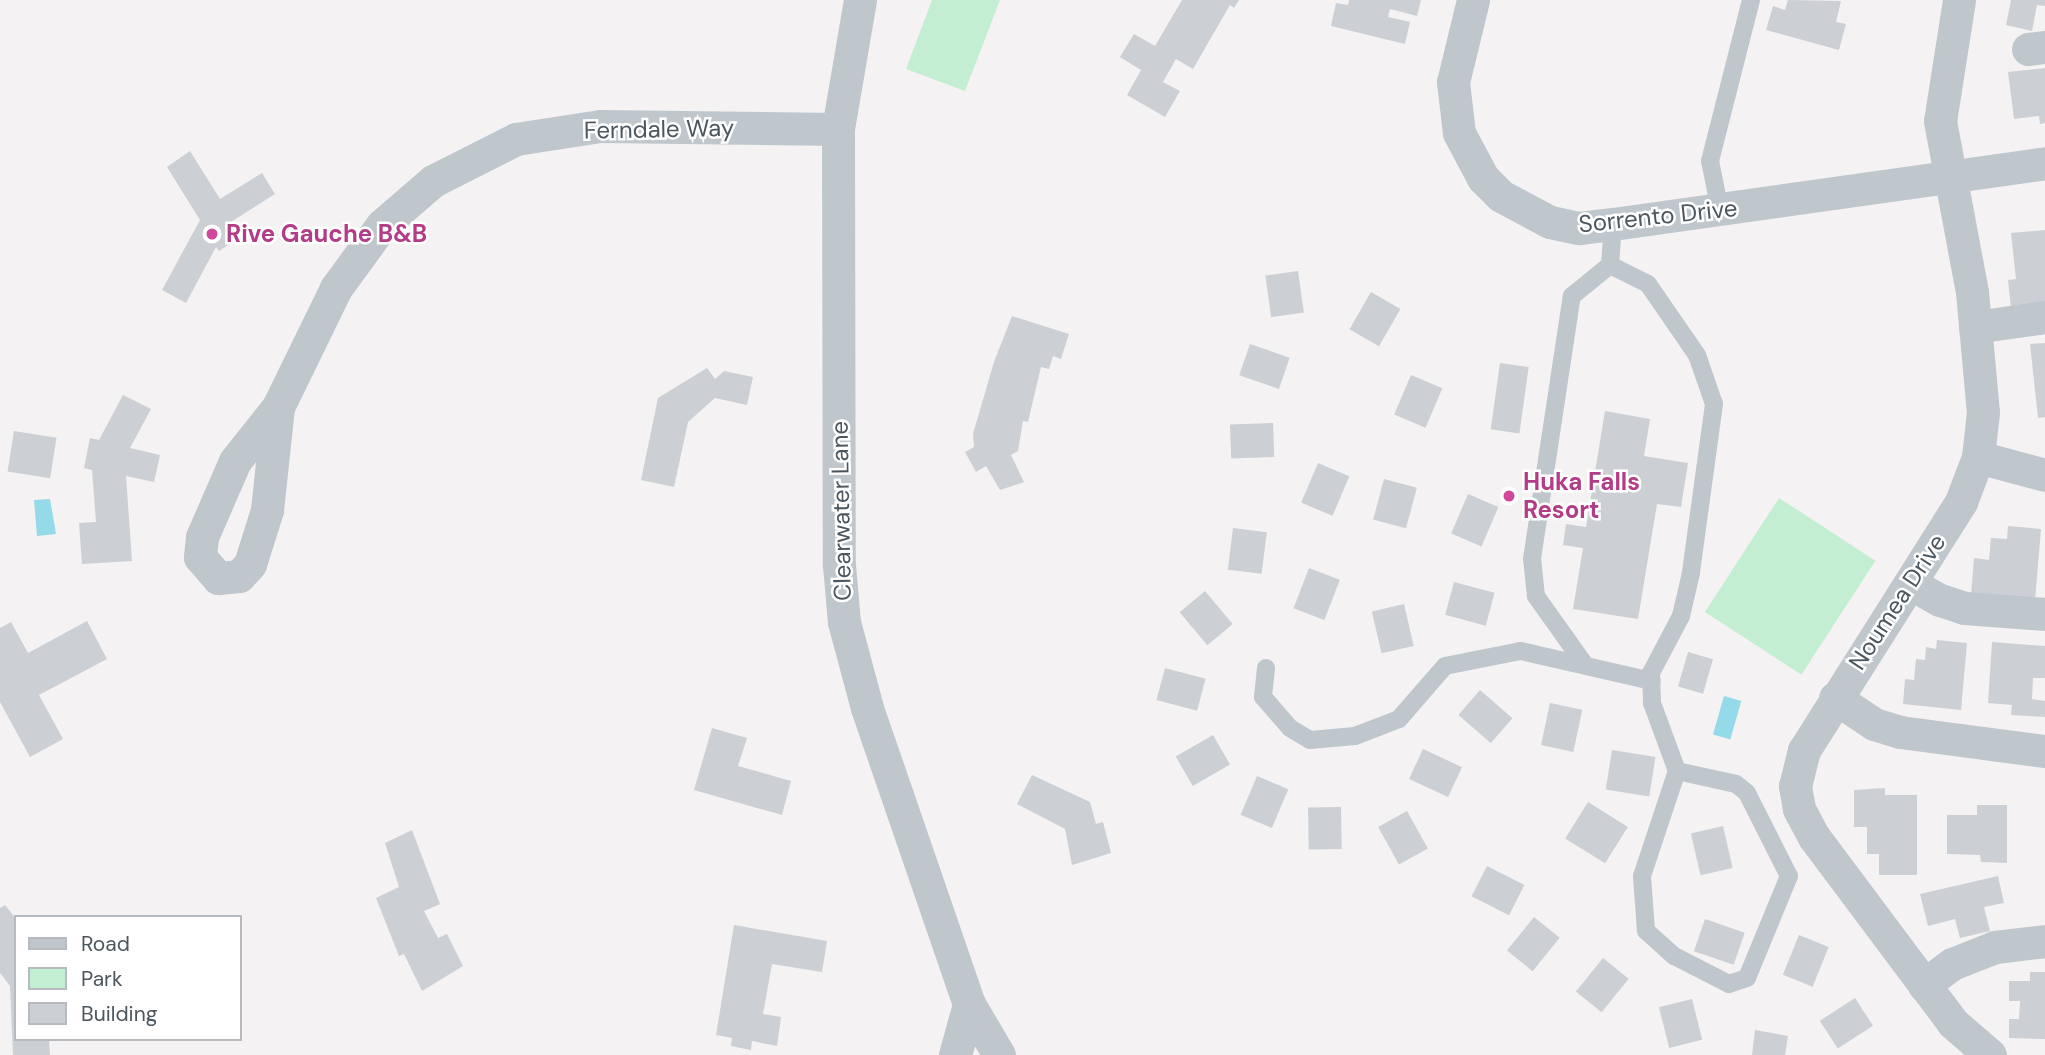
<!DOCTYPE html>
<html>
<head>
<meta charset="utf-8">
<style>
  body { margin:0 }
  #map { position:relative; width:2045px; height:1055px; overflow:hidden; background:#f4f2f2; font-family:"DM Sans",sans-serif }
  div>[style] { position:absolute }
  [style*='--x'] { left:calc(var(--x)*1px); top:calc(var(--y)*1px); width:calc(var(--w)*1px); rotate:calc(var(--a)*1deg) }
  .green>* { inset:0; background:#c4eed2; transform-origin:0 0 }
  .water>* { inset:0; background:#94dae8; transform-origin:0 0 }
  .building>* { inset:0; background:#cccfd4; transform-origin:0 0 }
  .lane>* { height:18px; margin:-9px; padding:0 9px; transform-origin:9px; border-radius:9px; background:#bfc7cd }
  .street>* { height:33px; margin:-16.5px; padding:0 16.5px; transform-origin:16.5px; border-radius:16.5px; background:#bfc7cd }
  .dots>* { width:19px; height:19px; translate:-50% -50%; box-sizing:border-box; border:4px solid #fff; border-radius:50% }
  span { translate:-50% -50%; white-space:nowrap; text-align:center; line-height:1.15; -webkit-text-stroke:5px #fff; paint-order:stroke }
  .street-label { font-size:24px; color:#4b565e }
  .hotel-label { font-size:24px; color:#b23c85; font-weight:700 }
  .left { translate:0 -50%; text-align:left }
  .legend { position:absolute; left:14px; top:915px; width:228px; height:126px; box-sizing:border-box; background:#fff; border:2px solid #b7bbbf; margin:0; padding:9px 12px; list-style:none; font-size:21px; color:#4b565e }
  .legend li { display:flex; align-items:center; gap:14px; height:35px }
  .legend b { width:35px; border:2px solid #b7bbbf }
</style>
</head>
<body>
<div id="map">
  <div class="green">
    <div style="clip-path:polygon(932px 0,1000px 0,965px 91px,906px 69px)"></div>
    <div style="left:1779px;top:498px;width:115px;height:136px;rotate:33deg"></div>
  </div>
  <div class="water">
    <div style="clip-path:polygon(50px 499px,56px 534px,37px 536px,34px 500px)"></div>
    <div style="left:1724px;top:696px;width:18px;height:40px;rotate:16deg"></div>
  </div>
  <div class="building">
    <div style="clip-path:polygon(1182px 0,1239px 0,1234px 8px,1230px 5px,1193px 69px,1176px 59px,1163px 82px,1180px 91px,1165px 117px,1127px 95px,1141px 70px,1120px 57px,1134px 34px,1155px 46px)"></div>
    <div style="clip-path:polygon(1349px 0,1421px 0,1417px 16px,1390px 9px,1388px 17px,1410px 22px,1405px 44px,1331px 26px,1336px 3px,1348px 5px)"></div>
    <div style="clip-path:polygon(1788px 0,1841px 1px,1836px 22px,1846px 24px,1839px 50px,1766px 30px,1773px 6px,1785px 10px)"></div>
    <div style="clip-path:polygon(2011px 0,2045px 0,2045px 6px,2037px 5px,2032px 31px,2006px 25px)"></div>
    <div style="clip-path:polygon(2045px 68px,2045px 123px,2040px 124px,2039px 116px,2014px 119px,2008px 72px)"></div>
    <div style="clip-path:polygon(190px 151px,220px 199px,262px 173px,275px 194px,231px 222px,240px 237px,219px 251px,216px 247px,186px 303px,162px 290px,200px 220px,167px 167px)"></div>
    <div style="clip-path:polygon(2045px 230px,2045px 304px,2011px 308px,2008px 280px,2016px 279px,2011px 233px)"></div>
    <div style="left:1298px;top:271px;width:42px;height:33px;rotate:82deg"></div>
    <div style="left:1371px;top:292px;width:34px;height:43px;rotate:30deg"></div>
    <div style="clip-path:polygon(1012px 316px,1069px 334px,1061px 359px,1053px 356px,1049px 369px,1041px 367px,1028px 422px,1023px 421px,1018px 451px,1011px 455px,1024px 482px,1000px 490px,986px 466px,976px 472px,965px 452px,974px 447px,973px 434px,994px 362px)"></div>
    <div style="clip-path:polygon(2045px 343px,2045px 417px,2038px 418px,2030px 344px)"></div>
    <div style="left:1250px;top:344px;width:42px;height:33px;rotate:19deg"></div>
    <div style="left:1500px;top:363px;width:29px;height:67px;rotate:8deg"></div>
    <div style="clip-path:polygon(707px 368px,715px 379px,724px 371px,753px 377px,747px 405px,715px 398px,688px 422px,674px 487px,641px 480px,658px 398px)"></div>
    <div style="left:1411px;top:375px;width:34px;height:43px;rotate:23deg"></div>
    <div style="clip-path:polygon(123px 395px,151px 409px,130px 448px,160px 455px,154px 482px,126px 476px,132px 561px,82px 564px,79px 523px,96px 522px,92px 470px,84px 468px,90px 438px,99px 440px)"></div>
    <div style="clip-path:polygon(1605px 411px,1650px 419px,1644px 456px,1688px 463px,1681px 507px,1657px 504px,1638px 619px,1573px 609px,1583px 548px,1563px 545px,1566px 524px,1586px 527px)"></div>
    <div style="left:1273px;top:423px;width:34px;height:43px;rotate:88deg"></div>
    <div style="left:14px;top:431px;width:43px;height:41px;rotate:9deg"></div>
    <div style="left:1318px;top:463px;width:34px;height:43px;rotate:23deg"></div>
    <div style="left:1384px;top:479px;width:34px;height:42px;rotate:15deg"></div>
    <div style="left:1468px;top:494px;width:33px;height:43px;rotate:23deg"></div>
    <div style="clip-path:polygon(2008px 526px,2041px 529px,2035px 601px,1971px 595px,1974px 558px,1989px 560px,1991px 538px,2007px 539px)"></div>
    <div style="left:1233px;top:528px;width:34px;height:42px;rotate:7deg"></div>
    <div style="left:1309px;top:568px;width:33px;height:43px;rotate:21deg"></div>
    <div style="left:1454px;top:582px;width:42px;height:34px;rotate:15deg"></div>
    <div style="left:1205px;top:591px;width:43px;height:33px;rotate:50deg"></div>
    <div style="left:1404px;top:604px;width:43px;height:33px;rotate:77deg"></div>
    <div style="clip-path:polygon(87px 621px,107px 659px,39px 695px,63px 739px,30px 757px,0 702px,0 628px,11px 622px,28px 653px)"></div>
    <div style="clip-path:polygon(1937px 640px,1967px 643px,1961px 710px,1903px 704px,1905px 679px,1914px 680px,1916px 659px,1925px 660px,1926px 647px,1936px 649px)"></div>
    <div style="clip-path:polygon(1992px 642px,2045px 646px,2045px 678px,2033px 678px,2032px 699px,2045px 701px,2045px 717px,2011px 715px,2012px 705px,1988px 703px)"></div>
    <div style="left:1688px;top:652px;width:26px;height:36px;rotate:16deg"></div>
    <div style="left:1165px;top:668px;width:42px;height:33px;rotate:15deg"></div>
    <div style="left:1480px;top:690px;width:43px;height:33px;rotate:41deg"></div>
    <div style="left:1550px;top:703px;width:33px;height:43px;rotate:12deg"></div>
    <div style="clip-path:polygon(712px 728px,747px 738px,738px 766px,791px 781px,782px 815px,694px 790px)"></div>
    <div style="left:1213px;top:735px;width:34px;height:43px;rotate:60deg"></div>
    <div style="left:1423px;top:749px;width:43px;height:33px;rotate:25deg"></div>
    <div style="left:1612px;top:750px;width:44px;height:40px;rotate:9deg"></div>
    <div style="clip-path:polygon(1032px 775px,1090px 802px,1096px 824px,1103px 822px,1111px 853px,1072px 865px,1065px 829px,1017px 804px)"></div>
    <div style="left:1257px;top:776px;width:34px;height:42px;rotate:23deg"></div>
    <div style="clip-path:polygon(1885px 788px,1885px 795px,1917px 795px,1917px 875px,1879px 875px,1879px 854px,1867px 854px,1867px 827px,1854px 827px,1854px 790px)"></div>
    <div style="left:1588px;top:802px;width:47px;height:43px;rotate:32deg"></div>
    <div style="clip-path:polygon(1977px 805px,2007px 805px,2007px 863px,1981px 862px,1980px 855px,1947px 854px,1947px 815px,1977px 815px)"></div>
    <div style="left:1341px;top:807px;width:42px;height:33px;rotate:89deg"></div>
    <div style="left:1407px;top:811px;width:43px;height:33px;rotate:61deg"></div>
    <div style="left:1723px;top:826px;width:43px;height:33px;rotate:77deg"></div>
    <div style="clip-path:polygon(412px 830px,440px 904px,424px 911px,438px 938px,447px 934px,463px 966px,422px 991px,404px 954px,399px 956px,376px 898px,399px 887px,385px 843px)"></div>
    <div style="left:1487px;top:866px;width:42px;height:34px;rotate:27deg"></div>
    <div style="clip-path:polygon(1998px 876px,2004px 903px,1984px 907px,1990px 931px,1960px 938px,1955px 919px,1928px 926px,1920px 894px)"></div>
    <div style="clip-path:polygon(5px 905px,16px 919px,16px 1039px,49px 1039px,50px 1055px,13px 1055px,10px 986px,0 973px,0 908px)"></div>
    <div style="left:1534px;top:917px;width:33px;height:43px;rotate:39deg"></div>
    <div style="left:1705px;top:919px;width:42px;height:34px;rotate:19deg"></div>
    <div style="clip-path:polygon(734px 925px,827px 941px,822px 972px,772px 964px,763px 1014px,781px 1017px,777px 1046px,752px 1041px,751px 1050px,731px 1046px,732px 1038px,716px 1035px)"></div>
    <div style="left:1799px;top:935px;width:32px;height:43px;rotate:22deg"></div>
    <div style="left:1603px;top:958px;width:33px;height:43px;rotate:39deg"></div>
    <div style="clip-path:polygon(2030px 972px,2045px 972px,2045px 1039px,2009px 1038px,2009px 1019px,2019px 1019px,2020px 1001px,2009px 1001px,2009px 981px,2030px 981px)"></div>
    <div style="left:1855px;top:998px;width:33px;height:42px;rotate:57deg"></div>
    <div style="left:1692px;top:999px;width:42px;height:34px;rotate:76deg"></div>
    <div style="clip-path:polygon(1755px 1030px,1788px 1036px,1785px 1055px,1752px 1055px)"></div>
  </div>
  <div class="lane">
    <div style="--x:1720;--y:210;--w:50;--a:-101.5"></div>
    <div style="--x:1710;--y:161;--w:166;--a:-75.7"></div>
    <div style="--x:1613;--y:224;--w:41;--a:94.2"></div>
    <div style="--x:1610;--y:265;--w:42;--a:26.6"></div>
    <div style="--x:1648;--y:284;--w:86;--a:55.4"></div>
    <div style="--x:1697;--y:355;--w:52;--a:70.9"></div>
    <div style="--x:1714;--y:404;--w:171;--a:97.8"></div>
    <div style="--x:1691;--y:573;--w:44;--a:103.1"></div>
    <div style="--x:1681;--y:616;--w:64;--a:117.8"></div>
    <div style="--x:1651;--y:673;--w:30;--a:88"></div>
    <div style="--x:1652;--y:703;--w:72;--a:69.8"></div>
    <div style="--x:1677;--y:771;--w:60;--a:12.4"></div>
    <div style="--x:1736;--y:784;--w:14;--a:39"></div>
    <div style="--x:1747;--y:793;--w:93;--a:63.2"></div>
    <div style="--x:1789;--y:876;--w:110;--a:112.4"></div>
    <div style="--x:1747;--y:978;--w:19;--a:162"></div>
    <div style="--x:1729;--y:984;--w:62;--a:-153"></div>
    <div style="--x:1674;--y:956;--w:38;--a:-138"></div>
    <div style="--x:1646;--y:931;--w:55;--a:-94.2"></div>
    <div style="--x:1642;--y:876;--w:111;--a:-71.6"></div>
    <div style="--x:1585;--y:665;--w:85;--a:-125.4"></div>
    <div style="--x:1536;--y:596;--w:37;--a:-96"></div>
    <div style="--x:1532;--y:559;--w:266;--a:-81.4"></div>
    <div style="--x:1572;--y:296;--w:49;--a:-39.2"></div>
    <div style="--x:1266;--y:668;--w:29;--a:96"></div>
    <div style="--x:1263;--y:697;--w:41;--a:48.9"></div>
    <div style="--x:1290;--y:728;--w:23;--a:31"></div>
    <div style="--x:1310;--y:740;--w:45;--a:-5.1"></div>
    <div style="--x:1355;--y:736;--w:47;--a:-21.1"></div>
    <div style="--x:1399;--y:719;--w:70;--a:-49"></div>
    <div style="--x:1445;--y:666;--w:77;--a:-11.2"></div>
    <div style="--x:1521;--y:651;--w:134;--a:12.9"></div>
  </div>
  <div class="street">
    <div style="--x:860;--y:0;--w:131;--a:99.7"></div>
    <div style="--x:838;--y:129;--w:436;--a:89.9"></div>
    <div style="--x:839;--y:565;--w:57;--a:85"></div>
    <div style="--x:844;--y:622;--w:89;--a:75"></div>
    <div style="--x:867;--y:708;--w:313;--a:71"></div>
    <div style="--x:969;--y:1004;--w:59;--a:59.5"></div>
    <div style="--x:1473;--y:0;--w:84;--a:103.7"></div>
    <div style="--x:1453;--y:82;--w:51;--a:83.3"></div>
    <div style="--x:1459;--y:133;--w:51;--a:61.9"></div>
    <div style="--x:1483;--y:178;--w:25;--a:45"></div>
    <div style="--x:1501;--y:196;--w:55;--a:28"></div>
    <div style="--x:1550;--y:222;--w:30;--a:12"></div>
    <div style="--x:1579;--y:228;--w:34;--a:-7"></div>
    <div style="--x:1613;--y:224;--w:436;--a:-8"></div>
    <div style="--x:1959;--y:0;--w:122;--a:98.9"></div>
    <div style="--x:1940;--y:121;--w:174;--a:79.4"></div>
    <div style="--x:1972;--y:292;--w:121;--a:84.8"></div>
    <div style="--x:1983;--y:412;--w:45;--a:96.3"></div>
    <div style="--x:1978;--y:457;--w:48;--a:110.7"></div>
    <div style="--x:1961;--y:502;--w:294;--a:122.3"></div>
    <div style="--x:1804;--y:750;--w:37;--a:104"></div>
    <div style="--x:1795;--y:786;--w:23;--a:80"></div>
    <div style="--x:1799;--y:809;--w:32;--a:62"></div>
    <div style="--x:1814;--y:837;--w:232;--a:53.2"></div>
    <div style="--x:1953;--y:1023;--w:49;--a:40.9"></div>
    <div style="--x:2028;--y:49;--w:17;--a:-7"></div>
    <div style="--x:1975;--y:327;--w:71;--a:-8.1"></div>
    <div style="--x:278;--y:407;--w:69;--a:128.5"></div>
    <div style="--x:235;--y:461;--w:83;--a:113.5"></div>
    <div style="--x:202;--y:537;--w:20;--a:96"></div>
    <div style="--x:200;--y:557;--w:28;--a:49"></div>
    <div style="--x:218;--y:578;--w:21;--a:-5"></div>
    <div style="--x:239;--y:576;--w:16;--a:-47"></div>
    <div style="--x:250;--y:564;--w:57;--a:-72.5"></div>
    <div style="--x:267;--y:510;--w:104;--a:-83.9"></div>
    <div style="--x:278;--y:407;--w:132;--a:-64"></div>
    <div style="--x:336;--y:288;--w:78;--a:-53.9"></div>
    <div style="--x:382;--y:225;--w:67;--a:-40.8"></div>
    <div style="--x:433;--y:181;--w:93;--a:-26.8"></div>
    <div style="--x:516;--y:139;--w:85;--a:-8.8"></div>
    <div style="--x:600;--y:126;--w:238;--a:0.7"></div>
    <div style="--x:1978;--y:457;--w:69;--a:15"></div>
    <div style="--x:1910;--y:583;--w:34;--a:30"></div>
    <div style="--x:1940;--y:600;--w:25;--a:18"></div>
    <div style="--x:1964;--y:608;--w:81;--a:4.2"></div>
    <div style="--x:1835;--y:698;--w:47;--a:33.7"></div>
    <div style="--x:1874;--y:724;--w:27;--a:17"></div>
    <div style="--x:1900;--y:732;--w:146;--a:7.5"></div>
    <div style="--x:1924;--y:985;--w:35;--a:-37"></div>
    <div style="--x:1952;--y:964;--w:46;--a:-21.6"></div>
    <div style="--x:1995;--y:947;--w:50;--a:-6.8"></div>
    <div style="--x:955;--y:1055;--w:53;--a:-74.6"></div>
  </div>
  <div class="dots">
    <div style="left:212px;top:234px;background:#d1479c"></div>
    <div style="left:1509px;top:496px;background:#d1479c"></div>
  </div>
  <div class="street-label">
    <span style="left:659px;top:129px;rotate:-1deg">Ferndale Way</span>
    <span style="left:1658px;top:216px;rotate:-6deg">Sorrento Drive</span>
    <span style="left:841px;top:511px;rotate:-91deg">Clearwater Lane</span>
    <span style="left:1897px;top:602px;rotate:-57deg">Noumea Drive</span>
  </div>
  <div class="hotel-label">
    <span class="left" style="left:226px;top:234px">Rive Gauche B&amp;B</span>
    <span class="left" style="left:1523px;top:496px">Huka Falls<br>Resort</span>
  </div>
  <ul class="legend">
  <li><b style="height:9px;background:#bfc7cd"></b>Road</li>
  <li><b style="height:19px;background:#c4eed2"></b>Park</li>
  <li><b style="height:19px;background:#cccfd4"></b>Building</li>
  </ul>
</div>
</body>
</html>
